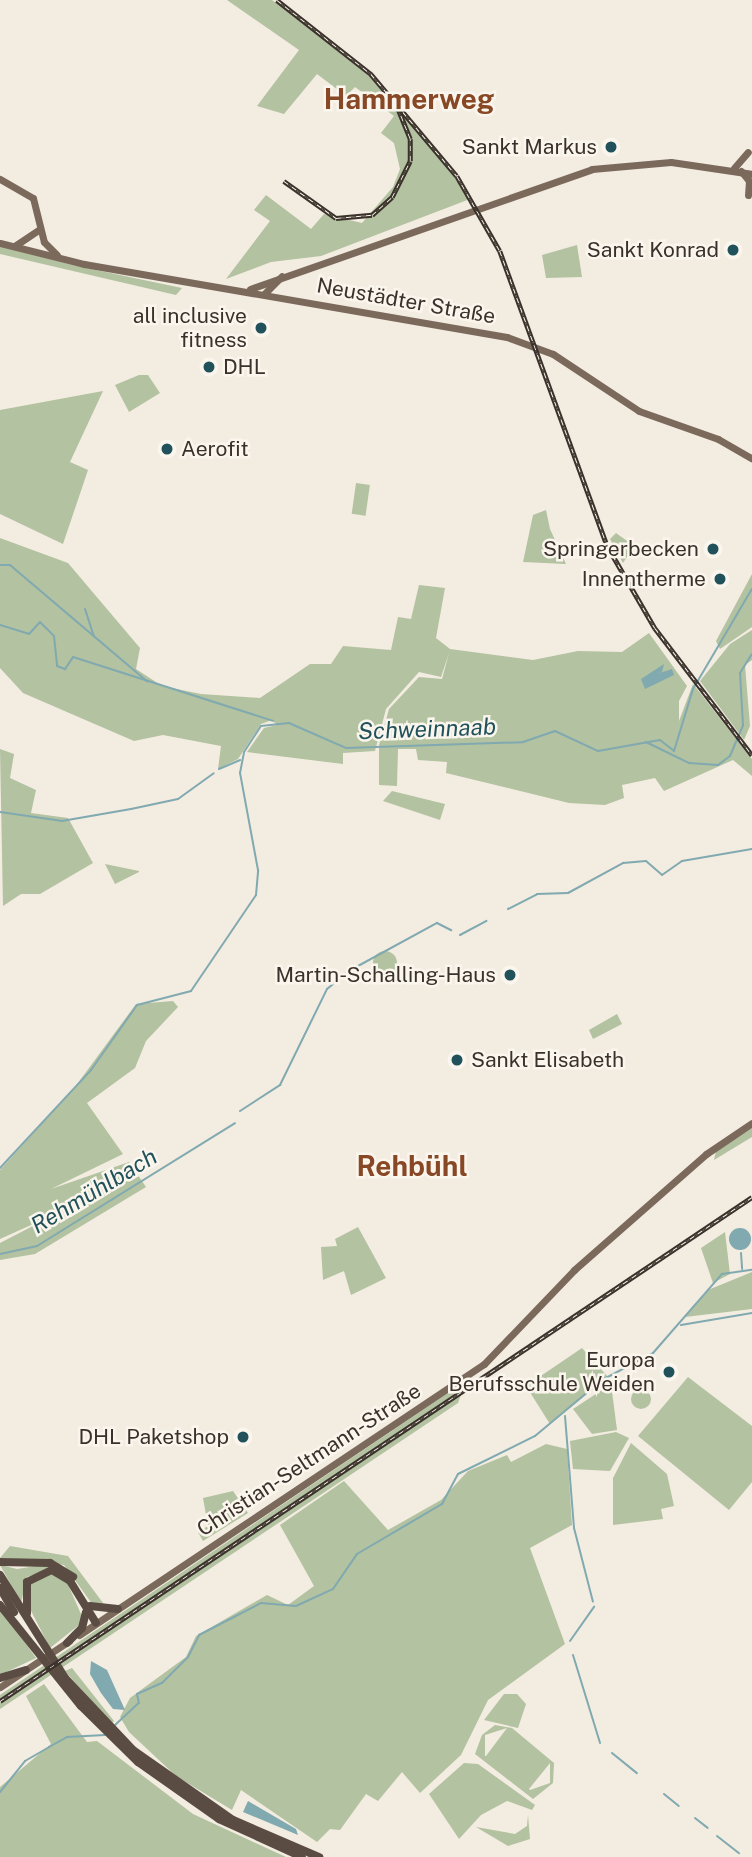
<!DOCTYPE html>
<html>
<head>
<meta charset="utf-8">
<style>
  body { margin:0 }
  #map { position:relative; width:752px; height:1857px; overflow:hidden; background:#f3ece1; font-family:"Public Sans",sans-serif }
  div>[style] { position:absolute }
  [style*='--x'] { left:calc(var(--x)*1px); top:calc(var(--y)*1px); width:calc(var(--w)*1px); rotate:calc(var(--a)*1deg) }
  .green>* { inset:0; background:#b3c2a0; transform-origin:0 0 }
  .round { border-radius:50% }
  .water>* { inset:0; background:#80a9b0 }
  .stream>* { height:2px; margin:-1px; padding:0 1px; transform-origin:1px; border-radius:1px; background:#80a9b0 }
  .major>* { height:7px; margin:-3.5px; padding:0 3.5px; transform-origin:3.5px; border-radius:3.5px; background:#7b6a5c }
  .highway>* { height:8px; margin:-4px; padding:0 4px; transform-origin:4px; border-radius:4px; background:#5a4c42 }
  .rail>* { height:4.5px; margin-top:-2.25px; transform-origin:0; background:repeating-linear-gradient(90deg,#faf6ed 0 5px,#3a312b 0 10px); box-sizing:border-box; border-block:2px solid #3a312b }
  .dots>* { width:19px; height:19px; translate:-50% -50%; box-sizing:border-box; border:4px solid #faf6ed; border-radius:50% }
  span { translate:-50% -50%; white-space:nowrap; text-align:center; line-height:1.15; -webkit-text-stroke:5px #faf6ed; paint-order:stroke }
  .poi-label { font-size:21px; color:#3a312b }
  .right { translate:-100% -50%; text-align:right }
  .left { translate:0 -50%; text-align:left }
  .street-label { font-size:21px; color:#3a312b }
  .water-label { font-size:23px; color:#21515b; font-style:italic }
  .district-label { font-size:28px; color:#884725; font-weight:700 }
</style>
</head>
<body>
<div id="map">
  <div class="green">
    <div style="clip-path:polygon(227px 0,272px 0,311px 27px,367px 74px,435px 148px,470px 199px,321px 256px,271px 262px,226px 279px,270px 221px,254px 210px,266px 195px,311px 229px,324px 214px,362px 223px,393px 187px,400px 169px,394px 143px,381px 133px,394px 116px,355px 87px,346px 96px,317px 74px,284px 114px,257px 106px,299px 50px)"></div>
    <div style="clip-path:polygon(577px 245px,582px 277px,546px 278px,542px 255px)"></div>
    <div style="clip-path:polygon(0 246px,72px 265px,182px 288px,176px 295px,0 254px)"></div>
    <div style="clip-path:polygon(139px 375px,148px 375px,160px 393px,129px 412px,115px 385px)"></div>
    <div style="clip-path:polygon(103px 391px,70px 462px,88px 470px,63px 544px,0 514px,0 410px)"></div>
    <div style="left:356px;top:483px;width:14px;height:31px;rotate:8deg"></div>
    <div style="clip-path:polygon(546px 510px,550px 529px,566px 564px,523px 562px,533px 515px)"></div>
    <div style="clip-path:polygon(616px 533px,634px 546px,623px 563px,610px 539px)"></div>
    <div style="clip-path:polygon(0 538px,68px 563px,140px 648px,136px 669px,162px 686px,201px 694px,260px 698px,310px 664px,331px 664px,343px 646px,391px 650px,398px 617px,411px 619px,419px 585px,445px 588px,436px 638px,450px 649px,533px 660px,578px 651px,622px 652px,649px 633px,687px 686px,679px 701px,679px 721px,693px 684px,752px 759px,752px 776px,733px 760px,664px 791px,655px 778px,622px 785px,624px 798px,605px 805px,569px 803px,446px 773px,447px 762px,418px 760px,416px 749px,398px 749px,397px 786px,379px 785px,379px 745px,389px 709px,419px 677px,442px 679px,449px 653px,441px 677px,419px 672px,386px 709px,375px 751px,343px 753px,343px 764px,247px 752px,264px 728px,277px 725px,272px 720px,261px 724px,238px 759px,218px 769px,221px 746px,163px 735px,134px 741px,23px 693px,0 668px)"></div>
    <div style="clip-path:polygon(752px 574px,752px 627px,720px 649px,716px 641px)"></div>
    <div style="clip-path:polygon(752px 630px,752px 660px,745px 665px,750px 726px,744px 740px,700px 681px,730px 644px)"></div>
    <div style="clip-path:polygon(0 749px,14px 754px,10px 778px,36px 790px,31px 813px,68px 818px,93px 863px,40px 894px,21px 894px,3px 906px)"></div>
    <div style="clip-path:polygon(392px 791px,445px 804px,440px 820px,383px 801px)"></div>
    <div style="clip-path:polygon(105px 864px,139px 871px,139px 872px,115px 884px)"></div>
    <div class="round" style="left:373px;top:951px;width:24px;height:24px"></div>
    <div style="clip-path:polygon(173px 1001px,178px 1007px,146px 1041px,135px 1068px,87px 1103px,123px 1154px,51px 1189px,129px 1162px,146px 1187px,35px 1254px,0 1260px,0 1243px,62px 1211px,0 1239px,0 1170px,75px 1087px,136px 1004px)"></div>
    <div style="clip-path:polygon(617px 1014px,622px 1024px,593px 1039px,589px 1030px)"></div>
    <div style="clip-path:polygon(752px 1128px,752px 1137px,714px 1160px,716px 1151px)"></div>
    <div style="clip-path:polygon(358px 1227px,386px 1278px,351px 1295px,344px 1271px,323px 1280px,321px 1247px,337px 1246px,335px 1239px)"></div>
    <div style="clip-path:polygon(725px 1232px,730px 1274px,713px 1283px,701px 1248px)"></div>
    <div style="clip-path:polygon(752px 1272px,752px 1309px,685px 1317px,708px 1290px)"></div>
    <div style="clip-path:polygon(582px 1348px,608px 1377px,550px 1424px,526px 1386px)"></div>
    <div style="clip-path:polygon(688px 1377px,752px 1426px,752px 1482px,729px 1510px,638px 1436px)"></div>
    <div style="clip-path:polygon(463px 1383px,461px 1390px,0 1699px,0 1695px)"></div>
    <div style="clip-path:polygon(611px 1384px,617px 1430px,592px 1434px,573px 1409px)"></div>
    <div class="round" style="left:631px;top:1389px;width:20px;height:20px"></div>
    <div style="clip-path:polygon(462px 1392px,458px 1403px,0 1709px,0 1703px)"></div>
    <div style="clip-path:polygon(616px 1432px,629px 1438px,610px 1471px,573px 1469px,570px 1441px)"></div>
    <div style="clip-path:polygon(631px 1443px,667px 1474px,674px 1506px,661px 1509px,663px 1519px,613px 1525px,613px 1478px)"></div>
    <div style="clip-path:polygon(546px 1444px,567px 1449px,572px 1525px,530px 1548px,565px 1644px,488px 1700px,461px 1755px,420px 1793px,402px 1772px,378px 1801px,366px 1794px,340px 1830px,330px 1829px,317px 1842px,241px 1790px,232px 1810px,176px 1776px,129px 1732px,120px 1717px,130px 1698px,186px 1657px,196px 1636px,267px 1595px,288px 1605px,314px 1586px,280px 1525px,344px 1481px,388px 1530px,441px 1500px,468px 1471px,507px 1455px,511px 1462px)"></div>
    <div style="clip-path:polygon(233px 1491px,248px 1513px,203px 1541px,198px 1532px,208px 1526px,203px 1498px)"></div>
    <div style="clip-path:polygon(10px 1546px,68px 1556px,106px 1607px,93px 1605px,64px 1565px,0 1558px)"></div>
    <div style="clip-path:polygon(0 1565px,17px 1569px,43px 1565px,60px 1569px,76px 1584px,91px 1611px,70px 1579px,54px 1568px,27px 1577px,21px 1603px)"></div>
    <div style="clip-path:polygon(51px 1573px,66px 1580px,84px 1621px,50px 1648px,26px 1601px,31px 1581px)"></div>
    <div style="clip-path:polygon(0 1607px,36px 1658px,0 1675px)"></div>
    <div style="clip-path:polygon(72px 1668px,114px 1721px,111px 1724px,65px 1671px)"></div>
    <div style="clip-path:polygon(44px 1684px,87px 1742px,97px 1741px,193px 1814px,286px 1857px,0 1857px,0 1787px,51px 1744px,26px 1696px)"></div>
    <div style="clip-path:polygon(504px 1694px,517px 1694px,526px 1704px,518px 1728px,484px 1720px)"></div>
    <div style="clip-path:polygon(evenodd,495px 1725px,512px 1728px,554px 1763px,553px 1783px,533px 1799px,475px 1754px,482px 1735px,495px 1725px,507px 1728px,486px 1756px,485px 1756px,485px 1735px,507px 1728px,495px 1725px,550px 1763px,550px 1783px,530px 1790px,529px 1789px,550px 1763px)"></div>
    <div style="clip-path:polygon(464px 1763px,478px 1764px,535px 1805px,532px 1810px,507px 1801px,481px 1815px,459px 1839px,429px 1794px)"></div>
    <div style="clip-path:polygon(528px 1815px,530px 1839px,508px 1846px,476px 1827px,515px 1834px,527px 1826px)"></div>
  </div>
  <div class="water">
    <div style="clip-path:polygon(664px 664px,662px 672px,657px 674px,672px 669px,674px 675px,645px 689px,641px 679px)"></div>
    <div class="round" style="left:729px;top:1228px;width:22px;height:22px"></div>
    <div style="clip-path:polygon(91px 1661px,107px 1670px,125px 1710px,113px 1709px,101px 1693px,90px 1674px)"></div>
    <div style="clip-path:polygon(248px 1801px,296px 1829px,298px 1835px,243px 1812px)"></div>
  </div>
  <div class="stream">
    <div style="--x:0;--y:565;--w:10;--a:0"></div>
    <div style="--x:10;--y:565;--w:180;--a:40.3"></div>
    <div style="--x:85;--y:609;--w:29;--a:72"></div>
    <div style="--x:0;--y:625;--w:30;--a:17"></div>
    <div style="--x:29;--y:634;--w:16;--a:-47"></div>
    <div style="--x:40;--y:622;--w:20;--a:45"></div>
    <div style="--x:54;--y:636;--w:30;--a:84"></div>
    <div style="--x:57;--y:666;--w:9;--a:21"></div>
    <div style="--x:65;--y:669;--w:14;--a:-56"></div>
    <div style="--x:73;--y:657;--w:210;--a:17.7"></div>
    <div style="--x:646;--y:742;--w:48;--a:26"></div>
    <div style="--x:689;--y:763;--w:29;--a:4"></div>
    <div style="--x:718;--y:765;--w:15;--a:-37"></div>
    <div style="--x:730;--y:756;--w:33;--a:-67"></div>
    <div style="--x:743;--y:726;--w:53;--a:-93.2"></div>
    <div style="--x:740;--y:673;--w:22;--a:-58"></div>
    <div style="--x:219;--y:769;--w:23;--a:-23"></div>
    <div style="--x:0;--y:812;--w:63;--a:8.3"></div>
    <div style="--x:62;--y:821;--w:70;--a:-9.9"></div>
    <div style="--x:131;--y:809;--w:48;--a:-12"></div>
    <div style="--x:178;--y:799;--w:44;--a:-35.8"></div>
    <div style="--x:508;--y:909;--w:33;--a:-27"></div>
    <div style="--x:537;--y:894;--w:31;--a:-2"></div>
    <div style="--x:568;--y:893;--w:63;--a:-28.6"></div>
    <div style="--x:623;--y:863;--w:23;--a:-5"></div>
    <div style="--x:646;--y:861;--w:21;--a:41"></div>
    <div style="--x:662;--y:875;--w:24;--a:-35"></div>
    <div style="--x:682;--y:861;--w:71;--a:-9.7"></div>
    <div style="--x:460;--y:935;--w:30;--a:-28"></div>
    <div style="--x:358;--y:966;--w:90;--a:-28.6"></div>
    <div style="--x:437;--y:923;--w:16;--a:27"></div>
    <div style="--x:240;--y:1111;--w:48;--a:-33"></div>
    <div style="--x:280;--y:1085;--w:107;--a:-63.9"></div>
    <div style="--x:327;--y:989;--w:28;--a:-39"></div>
    <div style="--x:0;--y:1168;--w:134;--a:-47.1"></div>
    <div style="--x:91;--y:1070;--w:80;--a:-54.7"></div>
    <div style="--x:137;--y:1005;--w:56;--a:-14.5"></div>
    <div style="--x:191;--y:991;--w:116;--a:-55.9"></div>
    <div style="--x:256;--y:895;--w:25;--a:-85"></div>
    <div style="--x:258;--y:870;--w:99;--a:-100.5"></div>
    <div style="--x:240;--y:773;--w:21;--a:-79"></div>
    <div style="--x:244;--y:752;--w:31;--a:-57"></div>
    <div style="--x:261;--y:726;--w:28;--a:-6"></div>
    <div style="--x:289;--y:723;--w:62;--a:23.7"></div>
    <div style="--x:346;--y:748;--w:177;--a:-1.9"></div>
    <div style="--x:523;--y:742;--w:34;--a:-19"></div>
    <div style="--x:555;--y:731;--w:47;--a:24.9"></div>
    <div style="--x:598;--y:751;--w:63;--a:-10.1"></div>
    <div style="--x:660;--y:740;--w:18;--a:38"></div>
    <div style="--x:674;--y:751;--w:65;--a:-73"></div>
    <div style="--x:693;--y:689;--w:116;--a:-59.5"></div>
    <div style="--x:741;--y:1253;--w:16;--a:86"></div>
    <div style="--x:0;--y:1254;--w:38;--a:-12"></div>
    <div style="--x:37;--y:1246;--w:233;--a:-31.8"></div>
    <div style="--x:681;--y:1325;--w:72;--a:-9.6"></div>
    <div style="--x:565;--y:1416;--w:112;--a:85.4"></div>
    <div style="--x:574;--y:1528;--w:76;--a:75.6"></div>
    <div style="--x:570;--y:1641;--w:42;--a:-54.8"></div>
    <div style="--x:573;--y:1655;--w:92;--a:72.9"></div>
    <div style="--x:114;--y:1726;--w:34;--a:-43"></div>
    <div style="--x:139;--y:1703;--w:9;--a:-103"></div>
    <div style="--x:137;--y:1694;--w:27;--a:-24"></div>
    <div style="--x:162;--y:1683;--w:37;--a:-45"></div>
    <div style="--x:188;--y:1657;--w:25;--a:-63"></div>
    <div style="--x:199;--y:1635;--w:70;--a:-27.3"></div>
    <div style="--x:261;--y:1603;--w:35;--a:5"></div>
    <div style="--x:296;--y:1606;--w:41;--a:-24.7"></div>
    <div style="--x:333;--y:1589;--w:42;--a:-55.6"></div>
    <div style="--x:357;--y:1554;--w:99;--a:-30.5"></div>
    <div style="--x:442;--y:1504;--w:34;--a:-62"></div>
    <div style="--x:458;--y:1474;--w:86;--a:-26.3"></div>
    <div style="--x:535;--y:1436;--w:87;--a:-39.9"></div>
    <div style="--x:602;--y:1380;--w:58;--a:-27.9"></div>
    <div style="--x:653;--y:1353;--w:105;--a:-48.9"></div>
    <div style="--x:722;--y:1274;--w:30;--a:-8"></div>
    <div style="--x:612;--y:1753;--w:32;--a:39"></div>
    <div style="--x:0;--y:1792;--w:40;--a:-51"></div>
    <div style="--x:25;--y:1761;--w:28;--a:-30"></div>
    <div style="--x:49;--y:1747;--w:21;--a:-29"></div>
    <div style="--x:67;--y:1737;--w:38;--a:-3"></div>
    <div style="--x:664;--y:1794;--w:19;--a:39"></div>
    <div style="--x:695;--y:1818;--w:16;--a:38"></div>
    <div style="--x:717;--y:1836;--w:28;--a:38"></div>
  </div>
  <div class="major">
    <div style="--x:734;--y:168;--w:21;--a:-49"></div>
    <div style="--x:741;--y:171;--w:13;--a:51"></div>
    <div style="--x:749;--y:181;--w:14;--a:94"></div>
    <div style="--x:0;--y:179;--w:38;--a:30"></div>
    <div style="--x:33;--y:198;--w:45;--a:76"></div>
    <div style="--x:44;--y:242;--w:18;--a:45"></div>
    <div style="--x:0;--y:243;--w:87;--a:14"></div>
    <div style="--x:84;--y:264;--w:429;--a:9.8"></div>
    <div style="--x:507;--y:337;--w:49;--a:20.3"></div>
    <div style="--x:553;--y:354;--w:103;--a:33.5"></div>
    <div style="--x:639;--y:411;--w:84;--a:19.5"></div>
    <div style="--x:718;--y:439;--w:39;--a:30"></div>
    <div style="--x:16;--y:245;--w:29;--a:-34"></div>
    <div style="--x:250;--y:289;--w:362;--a:-19.3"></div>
    <div style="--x:592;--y:169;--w:79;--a:-5.1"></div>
    <div style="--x:671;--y:162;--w:82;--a:8.4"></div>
    <div style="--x:264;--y:294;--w:25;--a:-45"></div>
    <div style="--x:79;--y:1635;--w:487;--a:-33.8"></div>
    <div style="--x:484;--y:1364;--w:130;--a:-46.2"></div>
    <div style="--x:574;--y:1270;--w:176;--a:-41.3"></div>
    <div style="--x:706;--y:1154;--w:55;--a:-34"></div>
    <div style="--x:0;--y:1687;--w:83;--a:-33.7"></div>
  </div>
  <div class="highway">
    <div style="--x:0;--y:1562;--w:50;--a:1.1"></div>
    <div style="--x:50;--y:1563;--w:27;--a:31"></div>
    <div style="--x:0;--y:1575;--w:122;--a:57.7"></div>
    <div style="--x:65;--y:1678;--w:99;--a:46.6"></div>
    <div style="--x:133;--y:1750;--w:122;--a:35"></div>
    <div style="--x:233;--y:1820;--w:94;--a:23.3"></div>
    <div style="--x:0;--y:1588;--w:28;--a:60"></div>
    <div style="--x:0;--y:1605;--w:129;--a:51.3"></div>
    <div style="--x:81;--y:1706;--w:80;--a:44.5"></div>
    <div style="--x:138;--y:1762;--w:99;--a:35.1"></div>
    <div style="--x:219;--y:1819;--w:91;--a:24.6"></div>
    <div style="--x:90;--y:1606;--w:28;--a:6"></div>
    <div style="--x:27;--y:1613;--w:31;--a:-90"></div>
    <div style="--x:27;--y:1582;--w:28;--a:-26"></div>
    <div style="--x:52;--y:1570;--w:21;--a:31"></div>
    <div style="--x:70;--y:1581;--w:49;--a:58.2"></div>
    <div style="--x:67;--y:1643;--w:21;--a:-45"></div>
    <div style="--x:82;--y:1628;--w:16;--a:-76"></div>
    <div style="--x:0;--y:1678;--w:27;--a:-17"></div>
  </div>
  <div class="rail">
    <div style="--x:277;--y:0;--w:120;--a:38.2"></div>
    <div style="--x:371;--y:74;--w:133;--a:49.9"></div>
    <div style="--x:457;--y:176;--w:86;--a:60.2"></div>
    <div style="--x:500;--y:251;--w:315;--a:70"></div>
    <div style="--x:608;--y:547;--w:94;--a:59.9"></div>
    <div style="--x:655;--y:628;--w:160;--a:52.6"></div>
    <div style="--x:284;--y:181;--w:64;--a:35.4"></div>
    <div style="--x:336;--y:218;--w:36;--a:-5"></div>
    <div style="--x:372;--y:215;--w:27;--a:-42"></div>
    <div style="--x:392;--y:197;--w:40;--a:-63.4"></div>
    <div style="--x:410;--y:161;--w:22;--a:-90"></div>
    <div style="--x:410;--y:139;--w:32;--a:-112"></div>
    <div style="--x:0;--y:1701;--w:905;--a:-33.83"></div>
  </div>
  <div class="dots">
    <div style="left:611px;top:147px;background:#21515b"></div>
    <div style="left:733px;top:250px;background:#21515b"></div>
    <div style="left:261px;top:328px;background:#21515b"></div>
    <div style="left:209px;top:367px;background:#21515b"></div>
    <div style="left:167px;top:449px;background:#21515b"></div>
    <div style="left:713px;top:549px;background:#21515b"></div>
    <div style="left:720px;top:579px;background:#21515b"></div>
    <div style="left:510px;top:975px;background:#21515b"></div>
    <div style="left:457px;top:1060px;background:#21515b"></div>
    <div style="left:669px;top:1372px;background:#21515b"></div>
    <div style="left:243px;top:1437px;background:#21515b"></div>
  </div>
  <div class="poi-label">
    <span class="right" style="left:597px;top:147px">Sankt Markus</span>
    <span class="right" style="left:719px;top:250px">Sankt Konrad</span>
    <span class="right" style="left:247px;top:328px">all inclusive<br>fitness</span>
    <span class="left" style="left:223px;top:367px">DHL</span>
    <span class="left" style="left:181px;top:449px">Aerofit</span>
    <span class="right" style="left:699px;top:549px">Springerbecken</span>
    <span class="right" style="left:706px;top:579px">Innentherme</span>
    <span class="right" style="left:496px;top:975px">Martin-Schalling-Haus</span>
    <span class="left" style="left:471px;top:1060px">Sankt Elisabeth</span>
    <span class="right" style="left:655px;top:1372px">Europa<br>Berufsschule Weiden</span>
    <span class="right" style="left:229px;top:1437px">DHL Paketshop</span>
  </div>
  <div class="street-label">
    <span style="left:406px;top:301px;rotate:10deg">Neustädter Straße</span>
    <span style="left:309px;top:1460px;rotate:-33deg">Christian-Seltmann-Straße</span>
  </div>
  <div class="water-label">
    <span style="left:427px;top:729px;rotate:-2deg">Schweinnaab</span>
    <span style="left:94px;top:1191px;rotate:-31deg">Rehmühlbach</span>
  </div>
  <div class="district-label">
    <span style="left:409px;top:99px">Hammerweg</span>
    <span style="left:412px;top:1166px">Rehbühl</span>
  </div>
</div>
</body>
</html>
